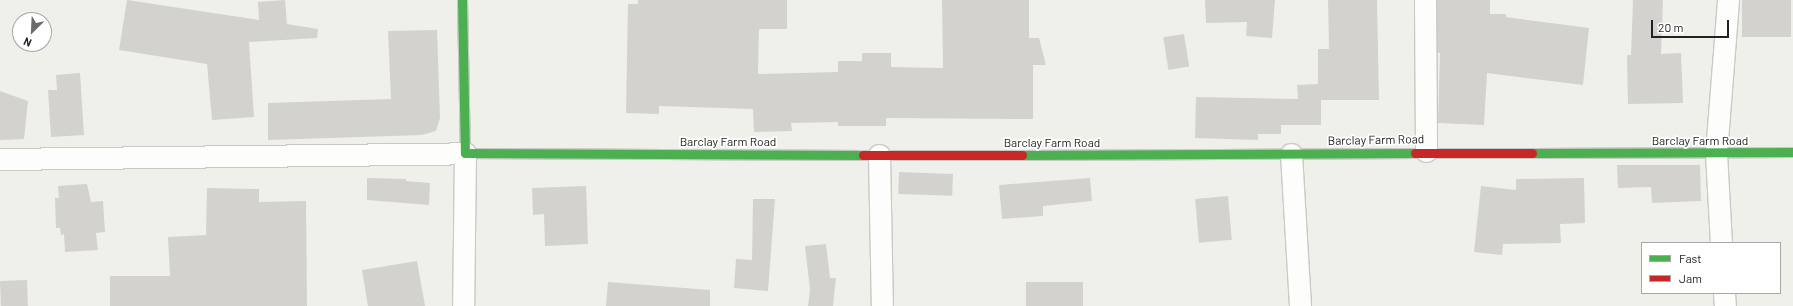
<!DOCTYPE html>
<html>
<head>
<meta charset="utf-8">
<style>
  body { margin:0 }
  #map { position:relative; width:1793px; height:306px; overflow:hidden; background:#f0f0eb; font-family:Barlow,sans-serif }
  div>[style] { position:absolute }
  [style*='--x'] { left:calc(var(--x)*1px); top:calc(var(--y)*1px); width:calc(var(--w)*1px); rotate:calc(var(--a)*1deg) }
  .building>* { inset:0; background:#d3d2ce; transform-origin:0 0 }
  .roads { filter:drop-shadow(1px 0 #c9c9c7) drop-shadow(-1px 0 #c9c9c7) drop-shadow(0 1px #c9c9c7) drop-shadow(0 -1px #c9c9c7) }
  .street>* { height:21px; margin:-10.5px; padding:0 10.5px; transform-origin:10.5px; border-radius:10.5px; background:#fdfdfc }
  .fast>* { height:9px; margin:-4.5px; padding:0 4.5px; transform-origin:4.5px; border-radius:4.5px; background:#4caf50 }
  .jam>* { height:9px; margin:-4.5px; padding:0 4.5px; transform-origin:4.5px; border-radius:4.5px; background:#c62828 }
  span { translate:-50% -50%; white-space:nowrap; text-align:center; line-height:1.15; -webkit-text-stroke:3.5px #fff; paint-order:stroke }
  .street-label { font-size:12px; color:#222 }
  .legend { position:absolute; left:1641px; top:242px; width:140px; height:52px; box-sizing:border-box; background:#fff; border:1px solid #a7a7a7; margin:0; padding:5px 7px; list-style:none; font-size:12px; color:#222 }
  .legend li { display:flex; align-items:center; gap:8px; height:20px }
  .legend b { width:20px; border:1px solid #a7a7a7 }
  .north { position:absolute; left:12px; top:12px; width:40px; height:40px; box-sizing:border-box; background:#fff; border:1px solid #a7a7a7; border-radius:50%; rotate:204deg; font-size:11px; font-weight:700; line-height:16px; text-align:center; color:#222 }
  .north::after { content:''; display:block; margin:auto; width:14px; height:18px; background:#6a6a68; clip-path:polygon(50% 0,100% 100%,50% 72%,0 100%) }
  .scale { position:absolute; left:1651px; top:20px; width:78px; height:18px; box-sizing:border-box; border:2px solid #222; border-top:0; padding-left:5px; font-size:12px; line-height:14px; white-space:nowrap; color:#222; -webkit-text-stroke:3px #fff; paint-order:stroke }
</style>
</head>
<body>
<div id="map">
  <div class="building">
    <div style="clip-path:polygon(127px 0,259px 20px,258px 2px,285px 0,287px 24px,318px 29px,317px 38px,249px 42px,254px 117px,212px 120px,207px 64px,119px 50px)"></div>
    <div style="clip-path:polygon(638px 0,787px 0,787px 29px,759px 29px,758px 74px,838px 72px,838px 61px,862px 61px,862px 53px,891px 53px,891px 67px,943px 68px,942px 0,1029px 0,1029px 38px,1039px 38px,1046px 65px,1033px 65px,1033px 119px,886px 118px,886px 126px,838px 126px,838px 122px,791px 123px,792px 131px,754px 132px,753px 109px,659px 106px,659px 114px,626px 113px,628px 4px,638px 4px)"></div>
    <div style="clip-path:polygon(1205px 0,1275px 0,1272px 38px,1246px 36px,1247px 22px,1206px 23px)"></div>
    <div style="clip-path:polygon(1328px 0,1377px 0,1379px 100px,1321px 100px,1321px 125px,1281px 125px,1281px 134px,1258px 134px,1258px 140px,1195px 138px,1196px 97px,1298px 99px,1297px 85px,1318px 84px,1318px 49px,1329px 49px)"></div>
    <div style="clip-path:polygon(1437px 0,1490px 0,1490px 14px,1506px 14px,1506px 17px,1589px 28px,1583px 85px,1487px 73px,1484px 125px,1438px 123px,1440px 53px,1437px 53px)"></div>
    <div style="clip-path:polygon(1633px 0,1663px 0,1661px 54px,1681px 53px,1683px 103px,1628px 104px,1627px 55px,1631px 55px)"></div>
    <div style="left:1742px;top:0;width:49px;height:37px"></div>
    <div style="clip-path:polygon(437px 30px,440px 118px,436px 131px,422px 135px,268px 140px,268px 103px,391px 99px,388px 31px)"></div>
    <div style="left:1184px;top:34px;width:33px;height:21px;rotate:81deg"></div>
    <div style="clip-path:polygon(80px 73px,84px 135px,51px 137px,48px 90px,57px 90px,56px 75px)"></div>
    <div style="clip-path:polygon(0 91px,28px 101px,24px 139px,0 140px)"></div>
    <div style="clip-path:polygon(1617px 165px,1700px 165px,1701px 201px,1652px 203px,1651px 187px,1618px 188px)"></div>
    <div style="left:899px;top:172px;width:54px;height:22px;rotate:2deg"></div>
    <div style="clip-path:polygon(367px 178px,406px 179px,406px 181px,430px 183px,429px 205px,367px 200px)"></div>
    <div style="clip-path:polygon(1090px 178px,1092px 201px,1043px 206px,1043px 216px,1002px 219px,999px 185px)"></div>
    <div style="clip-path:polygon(1584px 178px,1585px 223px,1560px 224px,1561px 243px,1503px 244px,1502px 255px,1474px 252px,1481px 186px,1516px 190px,1516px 179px)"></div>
    <div style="clip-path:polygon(87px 184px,91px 202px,103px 201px,105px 232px,96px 233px,98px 250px,65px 252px,64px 234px,61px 235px,60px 228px,56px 228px,55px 198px,59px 198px,58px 186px)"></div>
    <div style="clip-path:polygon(586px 186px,588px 244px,545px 246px,544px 214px,533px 215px,532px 188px)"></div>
    <div style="clip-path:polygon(207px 188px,259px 189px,259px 202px,306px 201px,307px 306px,110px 306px,110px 276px,170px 276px,168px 237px,206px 235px)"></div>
    <div style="left:1228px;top:196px;width:44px;height:33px;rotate:85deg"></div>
    <div style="clip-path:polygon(753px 199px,775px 199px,768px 291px,734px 288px,736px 259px,752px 260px)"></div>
    <div style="clip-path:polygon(826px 244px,830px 278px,836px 278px,833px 306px,808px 306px,810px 290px,805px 246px)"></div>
    <div style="clip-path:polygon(417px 261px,425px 306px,368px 306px,362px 270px)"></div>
    <div style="left:27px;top:280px;width:26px;height:27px;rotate:88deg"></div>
    <div style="clip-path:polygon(608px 282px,710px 290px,710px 306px,606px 306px)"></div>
    <div style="left:1083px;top:282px;width:24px;height:57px;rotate:90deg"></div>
  </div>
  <div class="roads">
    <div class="street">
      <div style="--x:1425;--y:0;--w:151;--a:89.6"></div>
      <div style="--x:1291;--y:154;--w:152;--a:86.6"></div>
      <div style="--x:879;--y:155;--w:151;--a:88.9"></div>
      <div style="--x:0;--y:159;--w:465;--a:-0.7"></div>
      <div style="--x:465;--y:153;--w:153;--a:90.7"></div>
      <div style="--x:1721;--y:243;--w:90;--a:-93.2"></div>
      <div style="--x:1716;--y:153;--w:153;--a:-85.5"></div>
      <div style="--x:1724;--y:293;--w:13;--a:86"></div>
    </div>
    <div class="fast">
      <div style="--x:462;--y:0;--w:153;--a:88.9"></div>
      <div style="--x:465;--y:153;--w:398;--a:0.3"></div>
      <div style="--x:1532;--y:153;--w:261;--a:-0.2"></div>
      <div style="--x:1022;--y:155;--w:393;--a:-0.3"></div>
    </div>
    <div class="jam">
      <div style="--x:1415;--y:153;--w:117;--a:0"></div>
      <div style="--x:863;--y:155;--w:159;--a:0"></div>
    </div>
  </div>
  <div class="street-label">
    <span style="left:1376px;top:140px;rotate:-1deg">Barclay Farm Road</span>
    <span style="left:1700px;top:141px">Barclay Farm Road</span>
    <span style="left:728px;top:142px">Barclay Farm Road</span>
    <span style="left:1052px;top:143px">Barclay Farm Road</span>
  </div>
  <ul class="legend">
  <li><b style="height:5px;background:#4caf50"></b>Fast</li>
  <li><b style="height:5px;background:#c62828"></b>Jam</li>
  </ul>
  <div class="north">N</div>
  <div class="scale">20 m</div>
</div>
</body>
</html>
